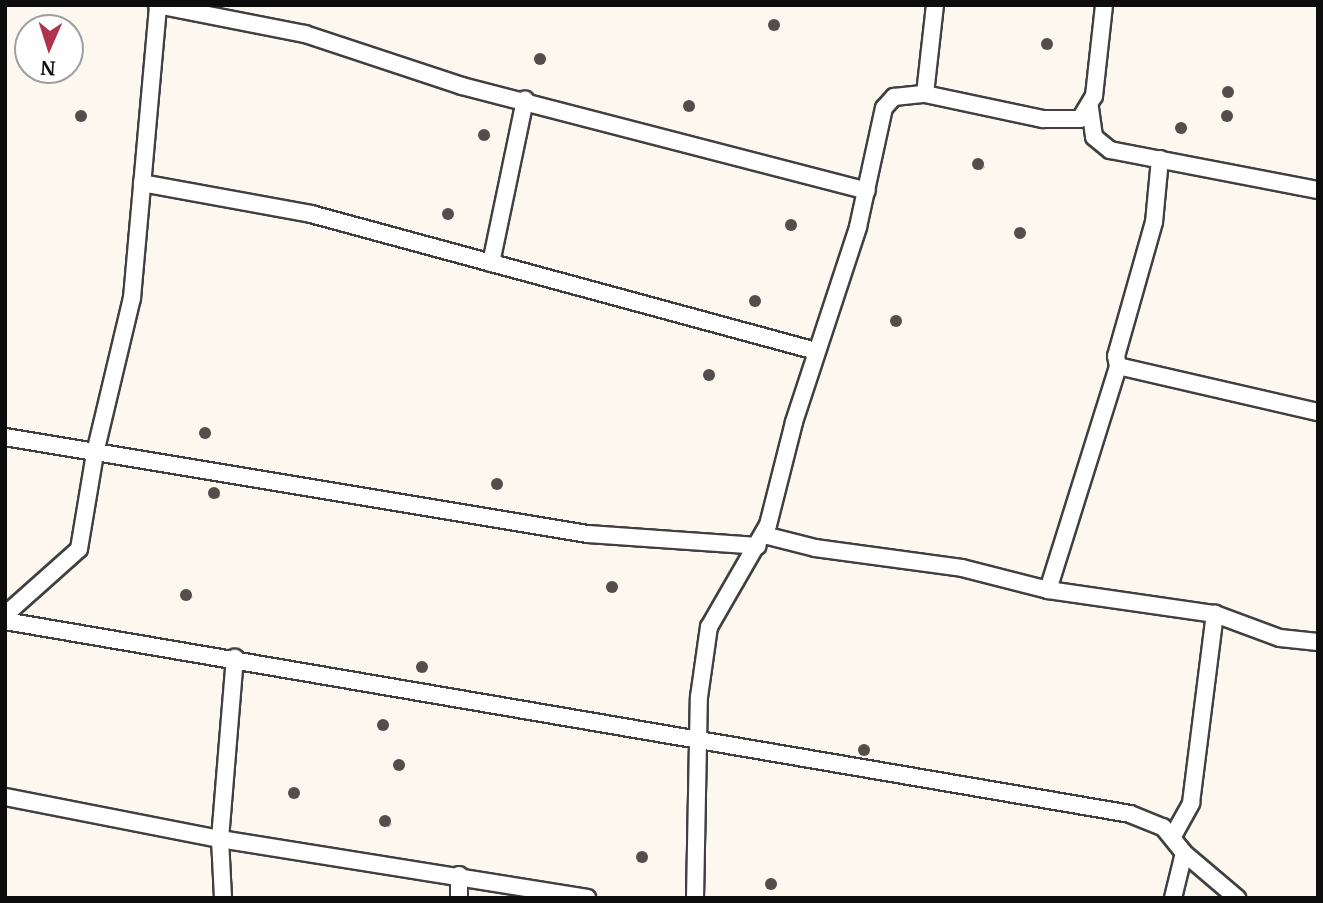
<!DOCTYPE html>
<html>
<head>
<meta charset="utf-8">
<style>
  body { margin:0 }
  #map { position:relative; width:1323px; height:903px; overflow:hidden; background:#fdf8ef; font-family:Merriweather,serif }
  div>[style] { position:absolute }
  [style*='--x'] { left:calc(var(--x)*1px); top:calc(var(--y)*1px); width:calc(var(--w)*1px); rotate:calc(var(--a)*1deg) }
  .shadow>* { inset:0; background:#0003; transform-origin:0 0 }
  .building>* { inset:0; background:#554d4b }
  .round { border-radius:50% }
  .roads { filter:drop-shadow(2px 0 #404040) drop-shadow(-2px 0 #404040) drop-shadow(0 2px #404040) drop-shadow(0 -2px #404040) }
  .minor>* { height:16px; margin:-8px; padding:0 8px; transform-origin:8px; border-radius:8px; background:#fff }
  span { translate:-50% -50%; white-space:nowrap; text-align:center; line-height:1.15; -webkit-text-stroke:7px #fff; paint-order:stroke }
  .frame { position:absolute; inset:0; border:7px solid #0d0d0d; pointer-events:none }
  .north { position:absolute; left:14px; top:14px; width:70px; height:70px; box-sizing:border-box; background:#fff; border:2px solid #9e9e9e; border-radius:50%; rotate:183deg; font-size:19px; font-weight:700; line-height:28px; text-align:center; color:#0d0d0d }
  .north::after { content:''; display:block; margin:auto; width:24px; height:32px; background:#ae344d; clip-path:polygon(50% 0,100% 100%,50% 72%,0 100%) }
</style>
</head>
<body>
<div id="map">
  <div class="shadow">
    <div style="clip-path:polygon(772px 21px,780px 26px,777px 31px,770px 26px)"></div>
    <div style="clip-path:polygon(1047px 40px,1053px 46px,1050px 50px,1043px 45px)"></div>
    <div style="clip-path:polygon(75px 41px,81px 47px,78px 50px,71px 45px)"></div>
    <div style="left:540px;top:55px;width:8px;height:6px;rotate:45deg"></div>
    <div style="clip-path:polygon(1228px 88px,1234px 94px,1230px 98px,1224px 91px)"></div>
    <div style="clip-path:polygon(688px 102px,695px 108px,692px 112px,685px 107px)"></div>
    <div style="left:81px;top:112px;width:8px;height:6px;rotate:45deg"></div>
    <div style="clip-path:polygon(1225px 113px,1233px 117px,1230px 122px,1223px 117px)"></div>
    <div style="left:1181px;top:125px;width:8px;height:6px;rotate:45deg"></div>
    <div style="clip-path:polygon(484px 131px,491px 137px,486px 141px,480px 136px)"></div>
    <div style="left:980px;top:160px;width:9px;height:6px;rotate:54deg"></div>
    <div style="clip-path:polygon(447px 210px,454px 216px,449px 220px,444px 215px)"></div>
    <div style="clip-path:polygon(790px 221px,797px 227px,792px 231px,787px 225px)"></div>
    <div style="clip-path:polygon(1020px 229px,1026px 235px,1022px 239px,1016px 234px)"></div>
    <div style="clip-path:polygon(755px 297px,761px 302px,758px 307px,751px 302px)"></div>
    <div style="clip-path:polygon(896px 317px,902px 323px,898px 327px,892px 322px)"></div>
    <div style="clip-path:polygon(708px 371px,715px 377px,710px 381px,705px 374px)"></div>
    <div style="clip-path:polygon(205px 430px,211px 435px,206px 440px,201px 434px)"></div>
    <div style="clip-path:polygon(497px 480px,503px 486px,498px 490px,493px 484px)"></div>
    <div style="clip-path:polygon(214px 489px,221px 496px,218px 499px,210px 494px)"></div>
    <div style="clip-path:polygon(610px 583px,618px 587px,615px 593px,607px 588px)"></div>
    <div style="clip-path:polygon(186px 591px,193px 597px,188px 601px,182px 596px)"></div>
    <div style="clip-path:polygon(421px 663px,428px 667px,425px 673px,418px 668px)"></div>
    <div style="clip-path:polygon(383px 721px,389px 727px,385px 731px,379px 726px)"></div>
    <div style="clip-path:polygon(863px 746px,870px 753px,867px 756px,859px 751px)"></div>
    <div style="left:399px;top:761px;width:8px;height:6px;rotate:45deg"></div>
    <div style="left:292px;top:789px;width:9px;height:6px;rotate:32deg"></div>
    <div style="clip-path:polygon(385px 818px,392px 824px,389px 828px,381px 822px)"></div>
    <div style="clip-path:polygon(642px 853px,648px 860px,645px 863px,638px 858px)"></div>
    <div style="clip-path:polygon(770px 880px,777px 886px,772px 890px,767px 885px)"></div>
  </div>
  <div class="building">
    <div class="round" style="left:768px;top:19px;width:12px;height:12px"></div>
    <div class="round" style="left:1041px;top:38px;width:12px;height:12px"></div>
    <div class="round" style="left:69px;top:38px;width:12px;height:12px"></div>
    <div class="round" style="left:534px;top:53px;width:12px;height:12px"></div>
    <div class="round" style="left:1222px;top:86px;width:12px;height:12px"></div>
    <div class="round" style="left:683px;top:100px;width:12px;height:12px"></div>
    <div class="round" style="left:75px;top:110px;width:12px;height:12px"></div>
    <div class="round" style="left:1221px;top:110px;width:12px;height:12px"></div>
    <div class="round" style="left:1175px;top:122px;width:12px;height:12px"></div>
    <div class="round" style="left:478px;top:129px;width:12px;height:12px"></div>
    <div class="round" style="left:972px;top:158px;width:12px;height:12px"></div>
    <div class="round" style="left:442px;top:208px;width:12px;height:12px"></div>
    <div class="round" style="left:785px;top:219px;width:12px;height:12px"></div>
    <div class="round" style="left:1014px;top:227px;width:12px;height:12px"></div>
    <div class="round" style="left:749px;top:295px;width:12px;height:12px"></div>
    <div class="round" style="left:890px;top:315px;width:12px;height:12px"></div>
    <div class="round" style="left:703px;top:369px;width:12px;height:12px"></div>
    <div class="round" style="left:199px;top:427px;width:12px;height:12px"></div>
    <div class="round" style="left:491px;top:478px;width:12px;height:12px"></div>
    <div class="round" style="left:208px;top:487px;width:12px;height:12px"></div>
    <div class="round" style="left:606px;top:581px;width:12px;height:12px"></div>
    <div class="round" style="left:180px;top:589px;width:12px;height:12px"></div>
    <div class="round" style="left:416px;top:661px;width:12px;height:12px"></div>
    <div class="round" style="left:377px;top:719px;width:12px;height:12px"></div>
    <div class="round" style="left:858px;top:744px;width:12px;height:12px"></div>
    <div class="round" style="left:393px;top:759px;width:12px;height:12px"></div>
    <div class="round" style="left:288px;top:787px;width:12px;height:12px"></div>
    <div class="round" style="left:379px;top:815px;width:12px;height:12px"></div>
    <div class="round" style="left:636px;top:851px;width:12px;height:12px"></div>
    <div class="round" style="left:765px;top:878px;width:12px;height:12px"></div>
  </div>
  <div class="roads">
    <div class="minor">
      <div style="--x:157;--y:5;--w:151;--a:11.1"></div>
      <div style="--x:305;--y:34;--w:165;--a:18.3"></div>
      <div style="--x:462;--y:86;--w:418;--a:14.5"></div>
      <div style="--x:925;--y:94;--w:90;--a:-83.6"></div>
      <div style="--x:1090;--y:108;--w:29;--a:82"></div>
      <div style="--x:1094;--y:137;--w:21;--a:39"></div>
      <div style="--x:1110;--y:150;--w:212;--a:10.9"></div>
      <div style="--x:1160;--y:159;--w:63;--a:95.4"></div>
      <div style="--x:1154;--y:222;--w:139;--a:105.8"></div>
      <div style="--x:1116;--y:356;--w:10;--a:79"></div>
      <div style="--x:1118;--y:366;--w:205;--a:13"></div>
      <div style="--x:142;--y:183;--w:172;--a:10.4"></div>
      <div style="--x:311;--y:214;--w:523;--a:15.18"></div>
      <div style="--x:491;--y:263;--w:167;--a:-78.2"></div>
      <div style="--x:5;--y:437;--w:591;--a:9.45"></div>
      <div style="--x:588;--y:534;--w:170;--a:4"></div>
      <div style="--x:764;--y:535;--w:53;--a:14.3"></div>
      <div style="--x:815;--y:548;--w:148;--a:7.7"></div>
      <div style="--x:962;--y:568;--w:89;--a:14.3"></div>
      <div style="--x:1048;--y:590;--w:169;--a:8.2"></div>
      <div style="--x:1048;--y:590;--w:235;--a:-72.6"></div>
      <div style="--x:5;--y:615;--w:99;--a:-41.7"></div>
      <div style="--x:79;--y:549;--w:97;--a:-80.5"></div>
      <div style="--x:95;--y:453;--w:159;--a:-76.6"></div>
      <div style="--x:132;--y:298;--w:293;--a:-84.9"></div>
      <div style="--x:5;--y:621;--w:1141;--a:9.73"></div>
      <div style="--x:1130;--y:814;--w:35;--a:22"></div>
      <div style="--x:1163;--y:827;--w:33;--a:51"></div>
      <div style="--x:1184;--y:853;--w:70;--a:40.3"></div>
      <div style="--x:5;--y:797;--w:219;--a:11.1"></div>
      <div style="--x:220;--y:839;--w:372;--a:9.1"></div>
      <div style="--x:1173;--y:836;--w:38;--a:-61"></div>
      <div style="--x:1191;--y:803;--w:191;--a:-82.8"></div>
      <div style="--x:1215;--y:614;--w:69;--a:20.3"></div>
      <div style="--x:1280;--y:638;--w:38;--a:6"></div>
      <div style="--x:459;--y:875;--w:23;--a:90"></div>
      <div style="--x:223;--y:898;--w:59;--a:-92.9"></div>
      <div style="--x:220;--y:839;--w:182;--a:-85.3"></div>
      <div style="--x:695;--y:898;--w:201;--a:-88.9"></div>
      <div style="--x:699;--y:697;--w:71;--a:-81.9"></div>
      <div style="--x:709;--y:627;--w:118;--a:-60"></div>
      <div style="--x:768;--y:525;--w:106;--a:-75.8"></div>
      <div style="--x:794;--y:422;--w:205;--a:-71.8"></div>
      <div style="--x:858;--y:227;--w:122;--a:-77.7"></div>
      <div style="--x:884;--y:108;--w:15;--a:-48"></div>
      <div style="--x:894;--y:97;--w:31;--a:-6"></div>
      <div style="--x:925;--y:94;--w:121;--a:12"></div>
      <div style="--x:1043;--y:119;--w:37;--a:0"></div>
      <div style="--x:1080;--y:119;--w:27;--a:-59"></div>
      <div style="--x:1094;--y:96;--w:92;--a:-83.7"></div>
      <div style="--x:1173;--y:898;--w:46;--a:-76.3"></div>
    </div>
  </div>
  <div class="frame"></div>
  <div class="north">N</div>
</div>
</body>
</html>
